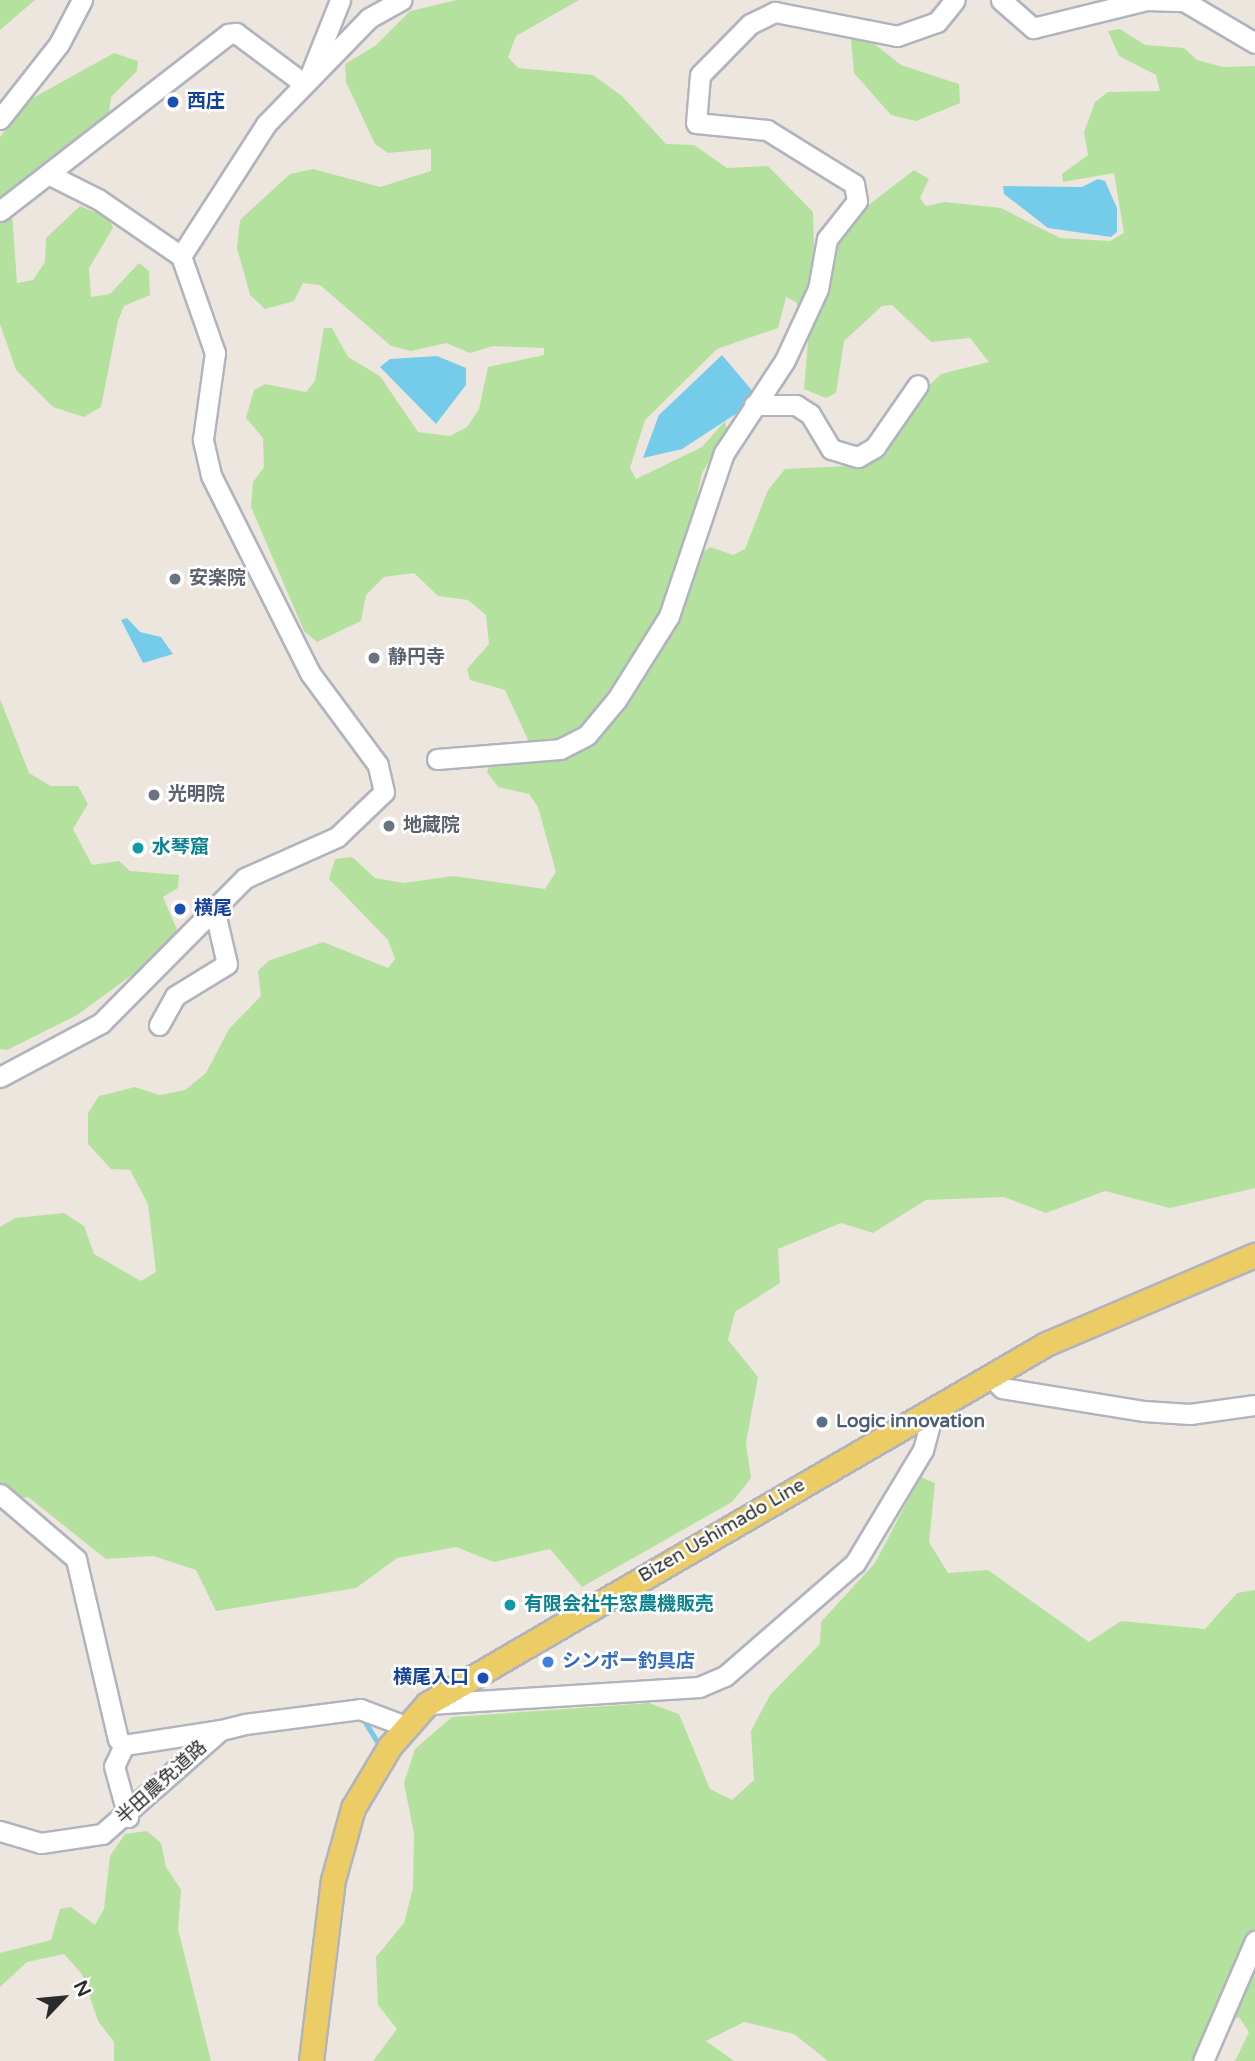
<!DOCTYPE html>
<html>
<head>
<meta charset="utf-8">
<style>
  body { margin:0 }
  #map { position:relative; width:1255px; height:2061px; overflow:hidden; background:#ede6de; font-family:"Varela Round","Noto Sans JP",sans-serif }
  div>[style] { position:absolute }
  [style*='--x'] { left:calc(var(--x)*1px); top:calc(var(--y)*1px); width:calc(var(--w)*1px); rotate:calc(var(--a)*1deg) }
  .green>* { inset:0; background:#b4e19d }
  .water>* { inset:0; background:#75cbea }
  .stream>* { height:4.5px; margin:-2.25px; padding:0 2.25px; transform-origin:2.25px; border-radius:2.25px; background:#75cbea }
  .roads { filter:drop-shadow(2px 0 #b1b4be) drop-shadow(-2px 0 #b1b4be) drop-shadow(0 2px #b1b4be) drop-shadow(0 -2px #b1b4be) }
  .minor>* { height:19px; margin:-9.5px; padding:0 9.5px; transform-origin:9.5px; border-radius:9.5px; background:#fff }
  .major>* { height:23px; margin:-11.5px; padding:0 11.5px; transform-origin:11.5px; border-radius:11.5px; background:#eccc64 }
  .dots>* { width:19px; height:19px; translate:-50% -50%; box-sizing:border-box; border:4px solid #fff; border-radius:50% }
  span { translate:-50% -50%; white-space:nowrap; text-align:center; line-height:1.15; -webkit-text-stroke:5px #fff; paint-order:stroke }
  .transit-label { font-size:19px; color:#164399; font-weight:700 }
  .left { translate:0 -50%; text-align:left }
  .right { translate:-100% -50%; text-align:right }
  .worship-label { font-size:19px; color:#5b616d; font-weight:700 }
  .culture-label { font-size:19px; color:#0d838f; font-weight:700 }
  .service-label { font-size:19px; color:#4e5e75; font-weight:700 }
  .street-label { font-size:19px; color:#2b2b2b }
  .shop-label { font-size:19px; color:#366cbe; font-weight:700 }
  .north { position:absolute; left:28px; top:1963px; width:70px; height:70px; -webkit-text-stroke:5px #fff; paint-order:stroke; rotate:64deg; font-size:19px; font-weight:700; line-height:28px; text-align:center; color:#2b2b2b }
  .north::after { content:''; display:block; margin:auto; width:24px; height:32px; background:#2b2b2b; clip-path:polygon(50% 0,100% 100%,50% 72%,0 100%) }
</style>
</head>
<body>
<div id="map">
  <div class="green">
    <div style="clip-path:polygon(0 0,35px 0,0 30px)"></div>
    <div style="clip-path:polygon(evenodd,457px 0,579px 0,516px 36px,508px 57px,518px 68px,593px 75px,622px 96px,666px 144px,694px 145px,727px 168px,768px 166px,813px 212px,814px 247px,914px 170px,929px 179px,920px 198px,926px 206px,945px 202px,1001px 208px,1060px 238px,1110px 241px,1124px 233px,1114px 173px,1063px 182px,1062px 174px,1088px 155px,1084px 132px,1095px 102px,1108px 92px,1160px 91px,1156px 75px,1119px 56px,1108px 31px,1120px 29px,1145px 45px,1184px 48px,1197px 60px,1223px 67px,1255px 66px,1255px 1188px,1170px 1208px,1105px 1191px,1046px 1213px,1004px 1197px,926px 1200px,873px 1233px,841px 1223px,778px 1249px,780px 1283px,735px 1312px,728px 1340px,758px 1377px,746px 1443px,751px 1478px,732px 1502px,582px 1587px,550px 1549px,494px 1562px,456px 1547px,397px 1558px,356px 1588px,216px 1611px,196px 1570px,153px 1556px,106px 1559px,28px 1497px,0 1504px,0 1227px,15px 1218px,64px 1213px,84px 1226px,94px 1254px,141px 1281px,156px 1272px,148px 1204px,130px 1170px,111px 1169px,88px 1144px,88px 1113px,99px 1096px,135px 1087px,160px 1095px,185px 1090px,206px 1073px,229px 1029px,261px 996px,258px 971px,268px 961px,323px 942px,388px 968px,395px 959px,388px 940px,329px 879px,335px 859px,352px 857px,375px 878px,404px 883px,453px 876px,545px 889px,556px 872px,538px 807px,529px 794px,498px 787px,487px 772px,490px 762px,531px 746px,505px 690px,470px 680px,467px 669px,489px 644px,486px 615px,468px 600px,438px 596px,414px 573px,384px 577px,366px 595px,361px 621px,317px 642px,304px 631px,251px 507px,253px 482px,264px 467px,263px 438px,246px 418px,254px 390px,265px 384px,306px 392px,315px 381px,324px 328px,332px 328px,348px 357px,380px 376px,418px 432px,450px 436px,467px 427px,479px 409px,488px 367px,544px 355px,544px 348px,493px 346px,470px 353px,446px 343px,411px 351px,391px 346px,320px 285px,303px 283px,294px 301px,265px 309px,250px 295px,237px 248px,240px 220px,290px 174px,313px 169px,380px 187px,431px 171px,431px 149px,388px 153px,375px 144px,346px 82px,345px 64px,375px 46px,410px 11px,457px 0,786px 297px,796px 302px,808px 341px,804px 389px,826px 398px,836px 393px,844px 341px,882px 306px,892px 305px,931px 342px,970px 338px,989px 362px,941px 374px,917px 397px,883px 456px,867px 465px,785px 469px,768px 490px,745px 549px,733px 555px,710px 547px,700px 555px,686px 550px,702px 473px,727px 431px,725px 421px,702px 447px,636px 479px,630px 468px,645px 420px,717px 349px,778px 328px,786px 297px)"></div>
    <div style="clip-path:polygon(851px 39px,872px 42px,901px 65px,959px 84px,960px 103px,916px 121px,891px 115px,854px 73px)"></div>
    <div style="clip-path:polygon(114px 53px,138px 61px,137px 71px,111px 97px,108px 120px,11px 199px,17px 283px,33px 280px,45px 262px,46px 238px,80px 206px,109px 218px,113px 228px,89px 268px,91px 297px,110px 294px,139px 263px,149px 271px,150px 295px,124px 306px,118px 321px,101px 407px,84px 417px,53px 407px,16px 370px,0 324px,0 137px,33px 98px)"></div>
    <div style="clip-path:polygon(0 699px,29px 773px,51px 786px,78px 786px,88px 804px,73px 829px,92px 865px,119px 861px,130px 871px,179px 875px,178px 888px,163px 897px,178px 932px,158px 956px,77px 1015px,7px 1050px,0 1049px)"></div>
    <div style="clip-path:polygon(920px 1477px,935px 1483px,929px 1542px,948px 1573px,988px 1570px,1089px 1642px,1121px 1621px,1205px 1629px,1237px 1593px,1255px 1590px,1255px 2061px,1235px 2061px,1249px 2032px,1239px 2017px,1213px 2025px,1194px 2061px,828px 2061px,794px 2034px,744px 2022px,706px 2041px,734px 2061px,373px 2061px,397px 2029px,378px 2005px,376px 1957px,404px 1923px,413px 1888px,414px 1834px,404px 1783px,415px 1749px,452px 1717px,649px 1703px,679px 1714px,710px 1789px,732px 1800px,754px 1780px,751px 1731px,770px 1695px,820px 1644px,821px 1622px,875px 1563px)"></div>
    <div style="clip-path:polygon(147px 1831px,161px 1843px,166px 1867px,181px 1890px,178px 1929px,211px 2061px,114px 2061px,114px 2042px,98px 2021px,82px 1974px,64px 1954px,27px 1962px,0 1987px,0 1953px,51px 1940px,60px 1909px,71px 1907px,95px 1925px,104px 1909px,110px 1856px,125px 1834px)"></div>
  </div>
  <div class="water">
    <div style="clip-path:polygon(1098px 179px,1105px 181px,1117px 208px,1117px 232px,1111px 237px,1048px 228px,1004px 194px,1003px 186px,1082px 187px)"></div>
    <div style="clip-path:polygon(722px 355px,755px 394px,748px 406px,682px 449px,643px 458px,659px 415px)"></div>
    <div style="clip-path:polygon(437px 356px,466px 368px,466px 385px,436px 424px,380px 367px,390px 359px)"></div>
    <div style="clip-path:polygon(127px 618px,140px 632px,161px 637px,173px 654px,143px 663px,121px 620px)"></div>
  </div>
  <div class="stream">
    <div style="--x:364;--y:1720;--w:26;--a:58"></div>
    <div style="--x:51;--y:1850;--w:40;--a:-7.1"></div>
  </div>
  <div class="roads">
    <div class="minor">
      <div style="--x:1001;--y:0;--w:43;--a:41.2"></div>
      <div style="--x:1033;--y:28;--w:117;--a:-13.8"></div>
      <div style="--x:1147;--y:0;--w:37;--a:2"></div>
      <div style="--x:1184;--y:1;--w:82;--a:30.6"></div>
      <div style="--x:311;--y:73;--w:79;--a:-68.3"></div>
      <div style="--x:0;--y:119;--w:95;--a:-51.8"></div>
      <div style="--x:59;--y:44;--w:50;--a:-62.4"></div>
      <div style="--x:50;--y:175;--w:54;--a:26.6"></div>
      <div style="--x:98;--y:199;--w:101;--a:34.5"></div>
      <div style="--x:0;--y:211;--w:289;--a:-37.8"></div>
      <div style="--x:228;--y:34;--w:8;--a:-7"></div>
      <div style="--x:236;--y:33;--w:84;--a:36.7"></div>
      <div style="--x:754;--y:405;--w:42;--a:0"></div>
      <div style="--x:796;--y:405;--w:17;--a:33"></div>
      <div style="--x:810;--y:414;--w:41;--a:59"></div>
      <div style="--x:831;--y:449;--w:28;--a:17"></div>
      <div style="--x:858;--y:457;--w:20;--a:-30"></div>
      <div style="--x:875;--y:447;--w:75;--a:-55.3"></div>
      <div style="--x:437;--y:759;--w:123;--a:-4.6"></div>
      <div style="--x:560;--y:749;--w:30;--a:-27"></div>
      <div style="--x:587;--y:735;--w:47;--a:-50.2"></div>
      <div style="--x:617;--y:699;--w:98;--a:-57.9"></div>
      <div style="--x:669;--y:616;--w:172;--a:-71.4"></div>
      <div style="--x:724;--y:453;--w:111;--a:-56.7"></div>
      <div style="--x:785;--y:360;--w:78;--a:-65.1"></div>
      <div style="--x:818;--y:289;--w:51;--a:-79.8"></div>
      <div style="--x:827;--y:239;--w:48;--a:-51.7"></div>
      <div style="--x:857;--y:201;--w:17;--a:-100"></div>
      <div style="--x:854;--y:184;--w:102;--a:-148.2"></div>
      <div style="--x:767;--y:130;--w:71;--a:-174.4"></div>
      <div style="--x:696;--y:123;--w:48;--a:-85.2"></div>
      <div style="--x:700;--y:75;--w:71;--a:-45.6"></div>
      <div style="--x:750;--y:24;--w:28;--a:-26"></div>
      <div style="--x:775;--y:12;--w:124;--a:11.1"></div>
      <div style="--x:897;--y:36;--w:42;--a:-19.3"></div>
      <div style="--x:937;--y:22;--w:28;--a:-51"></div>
      <div style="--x:159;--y:1025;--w:33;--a:-61"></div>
      <div style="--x:175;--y:996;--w:61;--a:-31.6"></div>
      <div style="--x:227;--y:964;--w:57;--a:-103.1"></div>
      <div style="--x:0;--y:1077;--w:115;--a:-28.1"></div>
      <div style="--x:101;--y:1023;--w:204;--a:-45.2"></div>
      <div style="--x:245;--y:878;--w:101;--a:-24"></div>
      <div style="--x:337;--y:837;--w:65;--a:-43.8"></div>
      <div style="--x:384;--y:792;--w:28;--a:-103"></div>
      <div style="--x:378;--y:765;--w:114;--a:-126.5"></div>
      <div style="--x:310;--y:673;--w:221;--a:-116.6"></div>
      <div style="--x:211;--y:475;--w:37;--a:-103"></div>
      <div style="--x:203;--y:439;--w:87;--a:-82.1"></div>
      <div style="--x:215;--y:353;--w:103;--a:-109.3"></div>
      <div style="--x:181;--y:256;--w:157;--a:-57.2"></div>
      <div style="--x:266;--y:124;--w:148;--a:-45.8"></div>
      <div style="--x:369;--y:18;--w:37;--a:-29"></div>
      <div style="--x:990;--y:1376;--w:17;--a:45"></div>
      <div style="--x:1002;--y:1388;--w:144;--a:9.2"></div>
      <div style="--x:1144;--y:1411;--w:46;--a:3.7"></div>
      <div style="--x:1190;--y:1414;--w:66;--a:-7.9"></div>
      <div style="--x:0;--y:1494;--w:100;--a:40.5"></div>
      <div style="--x:76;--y:1559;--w:185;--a:76.9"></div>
      <div style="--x:118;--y:1739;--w:8;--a:45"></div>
      <div style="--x:124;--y:1745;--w:98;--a:-8.8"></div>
      <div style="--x:429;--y:1704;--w:271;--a:-3.6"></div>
      <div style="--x:699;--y:1687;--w:28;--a:-23"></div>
      <div style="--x:725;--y:1676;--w:172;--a:-41"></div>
      <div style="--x:855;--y:1563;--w:132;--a:-59"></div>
      <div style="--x:923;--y:1450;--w:42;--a:-75"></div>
      <div style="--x:124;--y:1745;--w:23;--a:115"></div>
      <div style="--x:114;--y:1766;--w:53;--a:74.6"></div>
      <div style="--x:0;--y:1831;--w:43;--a:16.3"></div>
      <div style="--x:41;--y:1843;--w:62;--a:-8.4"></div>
      <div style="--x:102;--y:1834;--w:158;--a:-41.2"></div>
      <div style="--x:221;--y:1730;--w:25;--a:-14"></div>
      <div style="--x:245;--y:1724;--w:116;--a:-7.4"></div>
      <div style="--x:360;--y:1709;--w:48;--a:20.7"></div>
      <div style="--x:1203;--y:2061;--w:131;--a:-66.6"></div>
    </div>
    <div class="major">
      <div style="--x:311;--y:2061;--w:182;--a:-83.1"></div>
      <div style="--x:333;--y:1880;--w:75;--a:-74.5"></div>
      <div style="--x:353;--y:1808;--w:72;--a:-59.2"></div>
      <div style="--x:390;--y:1746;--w:56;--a:-48.6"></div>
      <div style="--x:427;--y:1704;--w:716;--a:-30.18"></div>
      <div style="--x:1046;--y:1344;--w:227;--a:-23.1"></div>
    </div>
  </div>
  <div class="dots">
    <div style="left:173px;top:102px;background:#1a4fb4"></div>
    <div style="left:175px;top:579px;background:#6b7280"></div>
    <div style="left:374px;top:658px;background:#6b7280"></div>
    <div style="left:154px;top:795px;background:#6b7280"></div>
    <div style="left:389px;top:826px;background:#6b7280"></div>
    <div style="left:138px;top:848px;background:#0f9aa8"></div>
    <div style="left:180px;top:909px;background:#1a4fb4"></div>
    <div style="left:822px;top:1422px;background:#5c6f8a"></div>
    <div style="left:510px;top:1605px;background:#0f9aa8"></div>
    <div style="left:548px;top:1662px;background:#3f7fe0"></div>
    <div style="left:483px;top:1678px;background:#1a4fb4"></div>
  </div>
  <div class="transit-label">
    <span class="left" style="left:187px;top:102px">西庄</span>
    <span class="left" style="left:194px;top:909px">横尾</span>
    <span class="right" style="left:469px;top:1678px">横尾入口</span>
  </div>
  <div class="worship-label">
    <span class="left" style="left:189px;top:579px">安楽院</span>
    <span class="left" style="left:388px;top:658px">静円寺</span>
    <span class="left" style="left:168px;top:795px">光明院</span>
    <span class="left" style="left:403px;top:826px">地蔵院</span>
  </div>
  <div class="culture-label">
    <span class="left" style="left:152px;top:848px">水琴窟</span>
    <span class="left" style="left:524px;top:1605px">有限会社牛窓農機販売</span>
  </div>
  <div class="service-label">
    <span class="left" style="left:836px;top:1422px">Logic innovation</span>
  </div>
  <div class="street-label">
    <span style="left:722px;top:1531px;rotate:-30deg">Bizen Ushimado Line</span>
    <span style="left:162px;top:1783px;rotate:-42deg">半田農免道路</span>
  </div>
  <div class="shop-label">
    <span class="left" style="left:562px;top:1662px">シンポー釣具店</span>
  </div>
  <div class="north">N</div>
</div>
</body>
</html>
